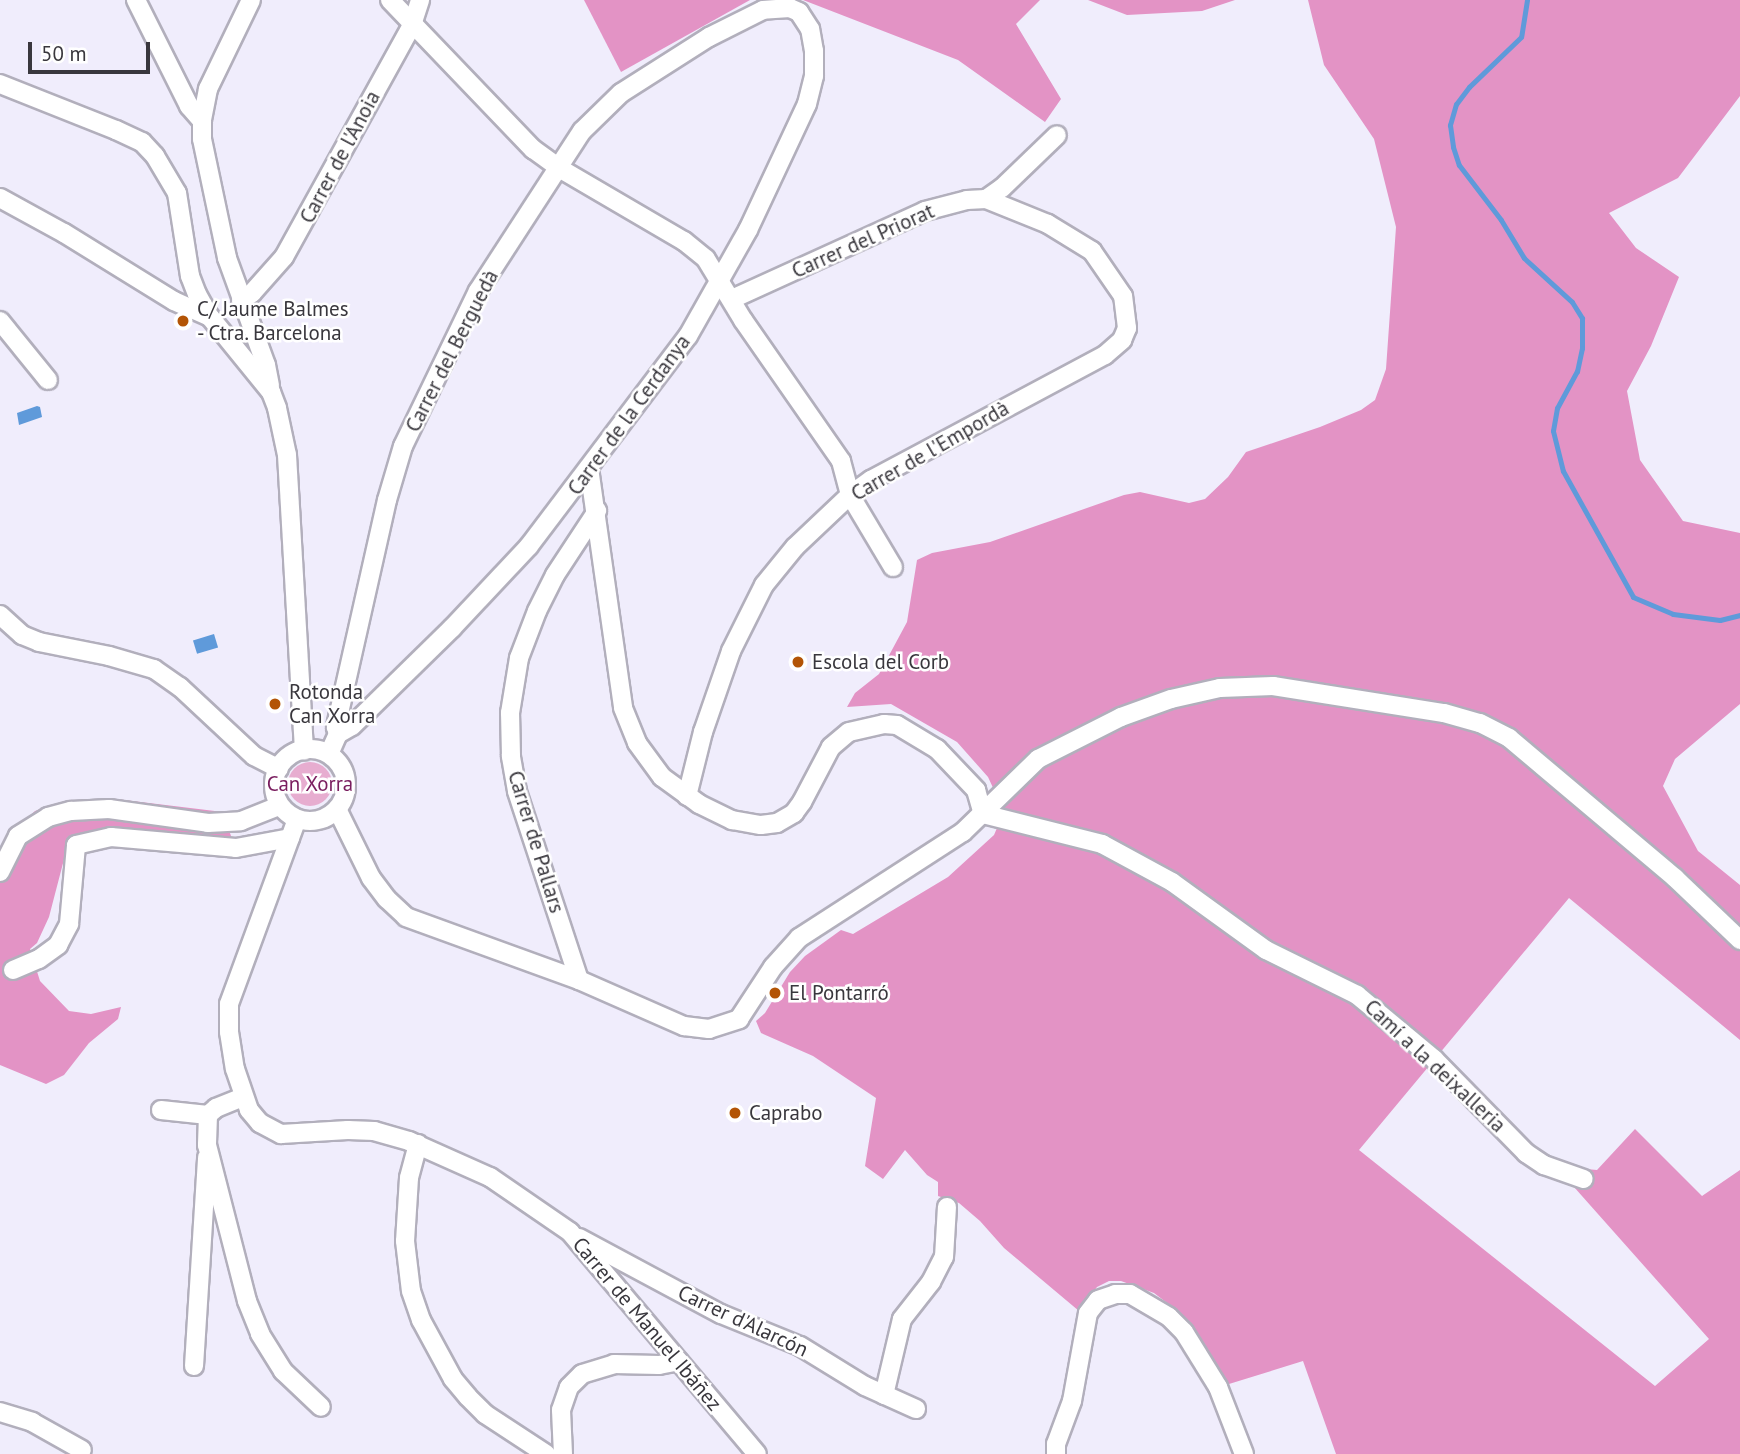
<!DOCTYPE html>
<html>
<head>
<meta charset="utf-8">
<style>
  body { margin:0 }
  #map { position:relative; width:1740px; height:1454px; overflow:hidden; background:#f0edfc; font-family:"PT Sans",sans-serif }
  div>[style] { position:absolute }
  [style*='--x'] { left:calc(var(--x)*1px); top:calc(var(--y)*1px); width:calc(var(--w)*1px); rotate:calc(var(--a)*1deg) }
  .green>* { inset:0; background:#e7add0 }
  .round { border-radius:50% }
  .forest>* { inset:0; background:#e393c5 }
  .water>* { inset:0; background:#5f9ada; transform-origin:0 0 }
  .stream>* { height:5px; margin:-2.5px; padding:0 2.5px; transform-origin:2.5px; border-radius:2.5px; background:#5f9ada }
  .roads { filter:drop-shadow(2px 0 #b2afbc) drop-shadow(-2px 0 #b2afbc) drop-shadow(0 2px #b2afbc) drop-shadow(0 -2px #b2afbc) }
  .minor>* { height:18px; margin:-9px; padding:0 9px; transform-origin:9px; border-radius:9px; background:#fff }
  .minor>.ring { margin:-9px; padding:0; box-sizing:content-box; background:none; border:18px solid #fff; border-radius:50% }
  .dots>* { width:19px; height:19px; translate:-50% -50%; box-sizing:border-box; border:4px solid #fff; border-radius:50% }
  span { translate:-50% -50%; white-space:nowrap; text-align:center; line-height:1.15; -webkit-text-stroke:5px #fff; paint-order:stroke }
  .street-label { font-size:21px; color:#39373d }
  .poi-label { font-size:21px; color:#39373d }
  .left { translate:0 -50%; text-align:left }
  .park-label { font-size:21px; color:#7a1e5f }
  .scale { position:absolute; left:28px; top:42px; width:122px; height:32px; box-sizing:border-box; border:4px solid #39373d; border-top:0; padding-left:9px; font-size:21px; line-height:24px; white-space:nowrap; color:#39373d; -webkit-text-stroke:5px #fff; paint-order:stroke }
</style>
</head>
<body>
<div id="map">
  <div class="green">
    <div class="round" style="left:288px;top:762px;width:44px;height:44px"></div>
  </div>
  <div class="forest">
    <div style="clip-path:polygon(584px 0,750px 0,621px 72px)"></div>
    <div style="clip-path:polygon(803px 0,1040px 0,1016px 24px,1061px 99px,1045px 122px,958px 60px)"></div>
    <div style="clip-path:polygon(1088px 0,1235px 0,1202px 11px,1127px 15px)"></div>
    <div style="clip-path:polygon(1308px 0,1740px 0,1740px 96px,1678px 178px,1609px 213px,1636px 248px,1679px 277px,1651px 346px,1627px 391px,1640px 460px,1683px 521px,1740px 533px,1740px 704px,1675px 759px,1663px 786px,1698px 851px,1740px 885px,1740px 1040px,1569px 898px,1359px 1150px,1655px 1386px,1709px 1339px,1574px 1187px,1575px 1168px,1597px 1170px,1635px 1129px,1702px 1196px,1740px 1170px,1740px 1454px,1336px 1454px,1303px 1361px,1229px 1384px,1198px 1335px,1179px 1312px,1154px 1293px,1121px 1281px,1109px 1281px,1097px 1287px,1079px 1311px,1004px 1248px,980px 1221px,959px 1203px,938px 1196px,938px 1182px,927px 1175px,905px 1150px,883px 1179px,865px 1166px,876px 1098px,813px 1056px,761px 1033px,756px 1021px,765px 1013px,790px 972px,805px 956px,841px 930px,853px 934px,948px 877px,994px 835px,1000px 821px,995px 792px,988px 777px,957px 742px,891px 704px,847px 707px,855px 693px,879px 674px,907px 622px,917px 560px,932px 553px,990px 542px,1124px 495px,1140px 492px,1189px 503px,1205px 499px,1228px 477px,1246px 452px,1320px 427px,1361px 410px,1375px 400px,1386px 369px,1396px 227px,1374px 139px,1324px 65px)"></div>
    <div style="clip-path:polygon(108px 798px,223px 812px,232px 839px,109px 829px,74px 836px,68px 844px,49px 917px,37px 943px,30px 949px,40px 981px,69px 1011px,91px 1014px,121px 1007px,118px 1019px,89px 1043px,64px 1075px,46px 1084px,0 1065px,0 852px,9px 835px,35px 811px,51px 805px)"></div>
  </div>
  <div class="water">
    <div style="clip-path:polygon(37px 406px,40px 407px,42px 417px,19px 425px,17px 413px)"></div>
    <div style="left:214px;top:634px;width:14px;height:22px;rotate:73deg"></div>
  </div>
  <div class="stream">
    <div style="--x:1527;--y:0;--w:37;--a:99"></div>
    <div style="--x:1521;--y:37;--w:72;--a:136.1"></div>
    <div style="--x:1469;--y:87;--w:21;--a:127"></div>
    <div style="--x:1456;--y:104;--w:22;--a:106"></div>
    <div style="--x:1450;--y:125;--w:22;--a:82"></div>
    <div style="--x:1453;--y:147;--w:19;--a:72"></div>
    <div style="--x:1459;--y:165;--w:69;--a:52.6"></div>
    <div style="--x:1501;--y:220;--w:44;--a:58.8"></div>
    <div style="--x:1524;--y:258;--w:65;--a:42.5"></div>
    <div style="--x:1572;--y:302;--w:19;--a:58"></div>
    <div style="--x:1582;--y:318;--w:30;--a:90"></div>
    <div style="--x:1582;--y:348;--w:24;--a:102"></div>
    <div style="--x:1577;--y:371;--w:42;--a:118.4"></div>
    <div style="--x:1557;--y:408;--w:23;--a:100"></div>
    <div style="--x:1553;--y:431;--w:41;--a:76"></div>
    <div style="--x:1563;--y:471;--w:144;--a:60.9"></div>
    <div style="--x:1633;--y:597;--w:43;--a:23"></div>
    <div style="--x:1673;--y:614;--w:47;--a:7.3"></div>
    <div style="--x:1720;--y:620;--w:21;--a:-14"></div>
  </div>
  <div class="roads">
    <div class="minor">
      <div style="--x:136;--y:0;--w:119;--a:63.4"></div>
      <div style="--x:189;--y:106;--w:20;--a:49"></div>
      <div style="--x:251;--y:0;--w:99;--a:115.8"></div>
      <div style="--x:208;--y:89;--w:33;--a:101"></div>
      <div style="--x:202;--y:121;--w:18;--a:90"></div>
      <div style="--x:202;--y:139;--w:122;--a:78.1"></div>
      <div style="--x:227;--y:258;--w:114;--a:70"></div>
      <div style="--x:266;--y:365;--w:21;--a:79"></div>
      <div style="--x:390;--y:0;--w:207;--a:46.2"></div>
      <div style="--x:533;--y:149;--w:32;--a:36"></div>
      <div style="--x:559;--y:168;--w:145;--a:30.3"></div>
      <div style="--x:684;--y:241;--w:28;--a:39"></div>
      <div style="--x:706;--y:259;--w:71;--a:58.8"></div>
      <div style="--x:743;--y:320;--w:172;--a:55.2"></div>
      <div style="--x:841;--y:461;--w:35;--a:75"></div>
      <div style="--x:850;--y:495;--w:84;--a:59.2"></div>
      <div style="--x:0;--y:84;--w:125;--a:21.6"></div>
      <div style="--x:116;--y:130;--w:29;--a:25"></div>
      <div style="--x:142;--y:142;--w:19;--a:47"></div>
      <div style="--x:155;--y:156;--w:43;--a:59.3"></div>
      <div style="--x:177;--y:193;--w:84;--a:81.1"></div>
      <div style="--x:190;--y:276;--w:19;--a:69"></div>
      <div style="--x:197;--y:294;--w:26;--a:61"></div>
      <div style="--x:210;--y:317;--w:97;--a:50.9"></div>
      <div style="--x:271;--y:392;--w:17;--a:69"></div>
      <div style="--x:277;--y:408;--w:48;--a:78"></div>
      <div style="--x:287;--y:455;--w:296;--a:86.7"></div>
      <div style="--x:0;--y:198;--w:73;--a:28.7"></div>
      <div style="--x:64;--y:233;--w:129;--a:31.7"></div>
      <div style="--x:174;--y:301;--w:39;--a:24"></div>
      <div style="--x:732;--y:299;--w:212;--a:-24.5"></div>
      <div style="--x:925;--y:211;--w:43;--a:-14.7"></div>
      <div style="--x:967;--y:200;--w:19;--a:-3"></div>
      <div style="--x:986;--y:199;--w:19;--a:-35"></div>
      <div style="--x:1002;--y:188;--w:76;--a:-43.9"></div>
      <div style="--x:241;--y:300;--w:13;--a:-32"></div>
      <div style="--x:252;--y:293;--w:48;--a:-48.4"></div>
      <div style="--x:284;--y:257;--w:265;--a:-61.1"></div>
      <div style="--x:412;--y:25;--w:26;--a:-72"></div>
      <div style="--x:0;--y:321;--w:76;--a:50.9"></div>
      <div style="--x:589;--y:468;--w:242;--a:81.9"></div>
      <div style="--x:623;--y:708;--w:38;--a:68"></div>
      <div style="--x:637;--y:743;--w:42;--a:53.7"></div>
      <div style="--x:662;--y:777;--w:46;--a:36.1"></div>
      <div style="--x:699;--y:804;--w:37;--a:26"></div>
      <div style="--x:732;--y:820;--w:29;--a:10"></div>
      <div style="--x:761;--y:825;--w:16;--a:-7"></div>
      <div style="--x:777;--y:823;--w:20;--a:-30"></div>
      <div style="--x:794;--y:813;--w:14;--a:-54"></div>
      <div style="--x:802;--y:802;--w:62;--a:-62.2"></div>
      <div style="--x:831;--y:747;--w:23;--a:-40"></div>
      <div style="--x:849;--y:732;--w:36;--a:-13"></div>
      <div style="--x:884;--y:724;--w:13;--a:4"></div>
      <div style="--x:897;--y:725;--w:47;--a:31"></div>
      <div style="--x:937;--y:749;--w:57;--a:46.4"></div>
      <div style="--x:976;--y:790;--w:25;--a:74"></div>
      <div style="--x:0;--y:615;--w:30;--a:42"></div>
      <div style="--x:22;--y:635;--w:18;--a:22"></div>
      <div style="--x:39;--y:642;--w:71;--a:11.3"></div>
      <div style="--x:109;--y:656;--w:47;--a:16.1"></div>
      <div style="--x:154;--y:669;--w:32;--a:35"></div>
      <div style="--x:180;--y:687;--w:101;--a:43"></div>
      <div style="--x:254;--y:756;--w:28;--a:27"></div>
      <div class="ring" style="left:274px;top:749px;width:54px;height:54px"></div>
      <div style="--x:329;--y:754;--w:22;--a:-66"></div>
      <div style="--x:338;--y:734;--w:16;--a:-30"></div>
      <div style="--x:352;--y:726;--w:140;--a:-44.4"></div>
      <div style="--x:452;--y:628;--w:112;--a:-46.8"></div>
      <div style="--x:529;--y:546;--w:263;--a:-52.9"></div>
      <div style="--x:688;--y:336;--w:122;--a:-60.5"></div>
      <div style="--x:748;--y:230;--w:139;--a:-64.9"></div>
      <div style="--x:807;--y:104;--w:29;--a:-76"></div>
      <div style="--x:814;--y:76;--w:25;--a:-90"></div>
      <div style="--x:814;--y:51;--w:22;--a:-100"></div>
      <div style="--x:810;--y:29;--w:20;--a:-123"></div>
      <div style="--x:799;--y:12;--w:10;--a:-156"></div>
      <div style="--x:790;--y:8;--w:27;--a:176"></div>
      <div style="--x:763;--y:10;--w:60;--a:153.4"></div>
      <div style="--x:709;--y:37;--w:104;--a:147.5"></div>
      <div style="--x:621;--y:93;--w:54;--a:135.7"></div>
      <div style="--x:582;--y:131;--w:191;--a:123"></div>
      <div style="--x:478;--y:291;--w:172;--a:115.8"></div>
      <div style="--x:403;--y:446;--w:56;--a:106.5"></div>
      <div style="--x:387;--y:500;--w:233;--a:102.7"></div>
      <div style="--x:336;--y:727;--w:7;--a:74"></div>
      <div style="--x:687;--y:796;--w:66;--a:-76"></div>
      <div style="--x:703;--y:732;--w:86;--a:-70.9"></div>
      <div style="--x:731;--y:651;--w:74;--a:-63.4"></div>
      <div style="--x:764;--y:585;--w:49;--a:-50.8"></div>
      <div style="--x:795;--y:547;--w:76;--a:-43.4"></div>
      <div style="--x:850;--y:495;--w:26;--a:-36"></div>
      <div style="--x:871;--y:480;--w:265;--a:-28.1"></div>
      <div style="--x:1105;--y:355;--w:23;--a:-41"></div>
      <div style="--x:1122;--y:340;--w:13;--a:-67"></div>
      <div style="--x:1127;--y:328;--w:32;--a:-97"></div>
      <div style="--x:1123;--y:296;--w:55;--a:-124.6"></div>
      <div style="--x:1092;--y:251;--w:52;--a:-148.5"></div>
      <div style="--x:1048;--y:224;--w:67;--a:-158"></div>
      <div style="--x:337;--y:809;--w:77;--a:63.8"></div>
      <div style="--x:371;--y:878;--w:26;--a:53"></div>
      <div style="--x:387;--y:899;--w:26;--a:43"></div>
      <div style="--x:406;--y:917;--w:184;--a:20"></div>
      <div style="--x:579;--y:980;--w:115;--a:23.7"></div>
      <div style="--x:684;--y:1026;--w:25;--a:7"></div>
      <div style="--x:709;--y:1029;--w:32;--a:-18"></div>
      <div style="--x:739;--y:1019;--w:62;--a:-56.8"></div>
      <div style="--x:773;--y:967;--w:39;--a:-48"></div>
      <div style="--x:799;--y:938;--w:195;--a:-32.9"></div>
      <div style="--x:963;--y:832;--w:105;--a:-44.2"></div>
      <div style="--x:1038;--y:759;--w:93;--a:-26.8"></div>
      <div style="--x:1121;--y:717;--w:53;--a:-19.8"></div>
      <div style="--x:1171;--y:699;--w:50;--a:-12.7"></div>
      <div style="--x:1220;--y:688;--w:53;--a:-2.2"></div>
      <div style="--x:1273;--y:686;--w:173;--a:9"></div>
      <div style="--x:1444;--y:713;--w:37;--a:16"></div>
      <div style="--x:1480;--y:723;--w:33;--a:27"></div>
      <div style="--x:1509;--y:738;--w:217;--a:40.1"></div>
      <div style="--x:1675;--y:878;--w:90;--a:43.6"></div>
      <div style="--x:983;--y:814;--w:123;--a:14.1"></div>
      <div style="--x:1102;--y:844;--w:80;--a:28.5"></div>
      <div style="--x:1172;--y:882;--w:116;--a:35.9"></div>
      <div style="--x:1266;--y:950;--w:102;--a:26.3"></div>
      <div style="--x:1357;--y:995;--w:100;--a:39.7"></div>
      <div style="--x:1434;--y:1059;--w:132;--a:45.6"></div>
      <div style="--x:1526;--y:1153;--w:22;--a:34"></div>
      <div style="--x:1544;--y:1165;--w:42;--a:19.3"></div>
      <div style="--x:297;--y:819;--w:197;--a:110.2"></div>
      <div style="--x:229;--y:1004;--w:28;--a:90"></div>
      <div style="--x:229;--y:1032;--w:37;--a:81"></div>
      <div style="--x:235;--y:1069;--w:43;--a:71.1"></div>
      <div style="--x:249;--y:1110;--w:17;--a:50"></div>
      <div style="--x:260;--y:1123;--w:24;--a:28"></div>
      <div style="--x:281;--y:1134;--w:67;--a:-3.4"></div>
      <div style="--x:348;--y:1130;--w:26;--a:2"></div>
      <div style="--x:374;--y:1131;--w:36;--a:16"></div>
      <div style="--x:409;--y:1141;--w:89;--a:24"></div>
      <div style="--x:490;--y:1177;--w:97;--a:34.5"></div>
      <div style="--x:570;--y:1232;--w:290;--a:49.9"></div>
      <div style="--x:0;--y:872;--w:40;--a:-63.4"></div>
      <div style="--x:18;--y:836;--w:36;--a:-32"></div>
      <div style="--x:48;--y:817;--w:24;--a:-15"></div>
      <div style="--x:71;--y:811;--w:38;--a:-3"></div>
      <div style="--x:109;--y:809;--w:100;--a:8"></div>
      <div style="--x:208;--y:823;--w:33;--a:-3"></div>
      <div style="--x:241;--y:821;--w:41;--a:-21.5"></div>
      <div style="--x:13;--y:970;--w:28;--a:-23"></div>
      <div style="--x:39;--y:959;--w:24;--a:-36"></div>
      <div style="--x:58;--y:945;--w:24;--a:-62"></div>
      <div style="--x:69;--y:924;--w:79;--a:-84.9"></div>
      <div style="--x:76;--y:845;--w:36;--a:-13"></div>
      <div style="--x:111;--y:837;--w:125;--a:5"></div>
      <div style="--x:236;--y:848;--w:55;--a:-10.5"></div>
      <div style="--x:579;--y:980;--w:199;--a:-108.2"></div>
      <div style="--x:517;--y:791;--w:36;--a:-100"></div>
      <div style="--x:511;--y:756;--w:43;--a:-91.3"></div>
      <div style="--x:510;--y:713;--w:56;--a:-80.7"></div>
      <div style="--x:519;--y:658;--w:50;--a:-69"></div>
      <div style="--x:537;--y:611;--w:40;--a:-63.4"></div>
      <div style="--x:555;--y:575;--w:77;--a:-56.7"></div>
      <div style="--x:243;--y:1097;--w:29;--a:158"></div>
      <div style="--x:216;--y:1108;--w:11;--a:139"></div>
      <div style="--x:208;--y:1115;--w:30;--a:92"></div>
      <div style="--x:207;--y:1145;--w:161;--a:75.6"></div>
      <div style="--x:247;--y:1301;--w:35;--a:68"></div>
      <div style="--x:260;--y:1334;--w:44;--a:58.1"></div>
      <div style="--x:283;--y:1371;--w:52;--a:43.5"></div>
      <div style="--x:161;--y:1110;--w:47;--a:6.1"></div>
      <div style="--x:418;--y:1144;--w:35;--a:105"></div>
      <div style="--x:409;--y:1178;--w:63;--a:93.6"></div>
      <div style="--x:405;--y:1241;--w:50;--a:83.2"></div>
      <div style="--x:411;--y:1291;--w:31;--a:71"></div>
      <div style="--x:421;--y:1320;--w:67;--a:61.5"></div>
      <div style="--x:453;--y:1379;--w:23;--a:50"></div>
      <div style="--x:468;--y:1397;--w:24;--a:45"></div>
      <div style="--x:485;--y:1414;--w:73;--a:33.3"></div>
      <div style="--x:579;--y:1238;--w:161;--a:28.2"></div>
      <div style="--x:721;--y:1314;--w:85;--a:22.1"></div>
      <div style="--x:800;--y:1346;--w:76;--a:31.6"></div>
      <div style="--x:865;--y:1386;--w:56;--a:24.3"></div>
      <div style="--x:194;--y:1366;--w:209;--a:-86.4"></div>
      <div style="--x:884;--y:1395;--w:78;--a:-76.7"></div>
      <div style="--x:902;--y:1319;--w:47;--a:-51.9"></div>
      <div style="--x:931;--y:1282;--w:28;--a:-63"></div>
      <div style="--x:944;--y:1257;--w:50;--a:-86.6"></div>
      <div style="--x:0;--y:1412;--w:34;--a:17"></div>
      <div style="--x:32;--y:1422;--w:57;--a:29.2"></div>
      <div style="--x:563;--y:1454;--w:44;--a:-92.6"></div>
      <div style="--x:561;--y:1410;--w:24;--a:-71"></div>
      <div style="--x:569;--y:1387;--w:18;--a:-45"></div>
      <div style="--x:582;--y:1374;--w:34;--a:-17"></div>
      <div style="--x:614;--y:1364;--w:45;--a:1.3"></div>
      <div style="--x:659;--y:1365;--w:20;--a:-11"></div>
      <div style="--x:1056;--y:1454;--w:10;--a:-90"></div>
      <div style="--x:1056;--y:1444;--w:46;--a:-69.6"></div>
      <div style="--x:1072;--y:1401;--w:89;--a:-79.7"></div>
      <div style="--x:1088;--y:1313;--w:16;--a:-52"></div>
      <div style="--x:1098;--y:1300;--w:18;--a:-19"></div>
      <div style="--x:1115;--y:1294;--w:15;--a:0"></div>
      <div style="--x:1130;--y:1294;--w:45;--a:30.5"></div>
      <div style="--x:1169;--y:1317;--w:21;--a:45"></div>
      <div style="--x:1184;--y:1332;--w:65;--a:58.3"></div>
      <div style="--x:1218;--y:1387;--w:72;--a:68.8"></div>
    </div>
  </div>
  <div class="dots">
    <div style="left:183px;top:321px;background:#b35406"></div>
    <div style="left:798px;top:662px;background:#b35406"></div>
    <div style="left:275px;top:704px;background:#b35406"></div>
    <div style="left:775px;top:993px;background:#b35406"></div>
    <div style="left:735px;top:1113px;background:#b35406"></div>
  </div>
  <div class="street-label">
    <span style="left:340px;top:157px;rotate:-62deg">Carrer de l'Anoia</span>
    <span style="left:863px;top:241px;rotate:-24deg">Carrer del Priorat</span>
    <span style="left:452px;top:351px;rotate:-63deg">Carrer del Berguedà</span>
    <span style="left:629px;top:415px;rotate:-54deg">Carrer de la Cerdanya</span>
    <span style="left:930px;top:451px;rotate:-30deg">Carrer de l'Empordà</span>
    <span style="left:536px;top:842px;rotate:73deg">Carrer de Pallars</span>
    <span style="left:1435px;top:1066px;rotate:43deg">Camí a la deixalleria</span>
    <span style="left:743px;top:1321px;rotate:25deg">Carrer d'Alarcón</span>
    <span style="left:647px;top:1324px;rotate:50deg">Carrer de Manuel Ibáñez</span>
  </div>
  <div class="poi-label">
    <span class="left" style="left:197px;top:321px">C/ Jaume Balmes<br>- Ctra. Barcelona</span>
    <span class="left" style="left:812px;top:662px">Escola del Corb</span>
    <span class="left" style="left:289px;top:704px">Rotonda<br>Can Xorra</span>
    <span class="left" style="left:789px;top:993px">El Pontarró</span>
    <span class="left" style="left:749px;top:1113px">Caprabo</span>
  </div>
  <div class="park-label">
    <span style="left:310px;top:784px">Can Xorra</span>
  </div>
  <div class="scale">50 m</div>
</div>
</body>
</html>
